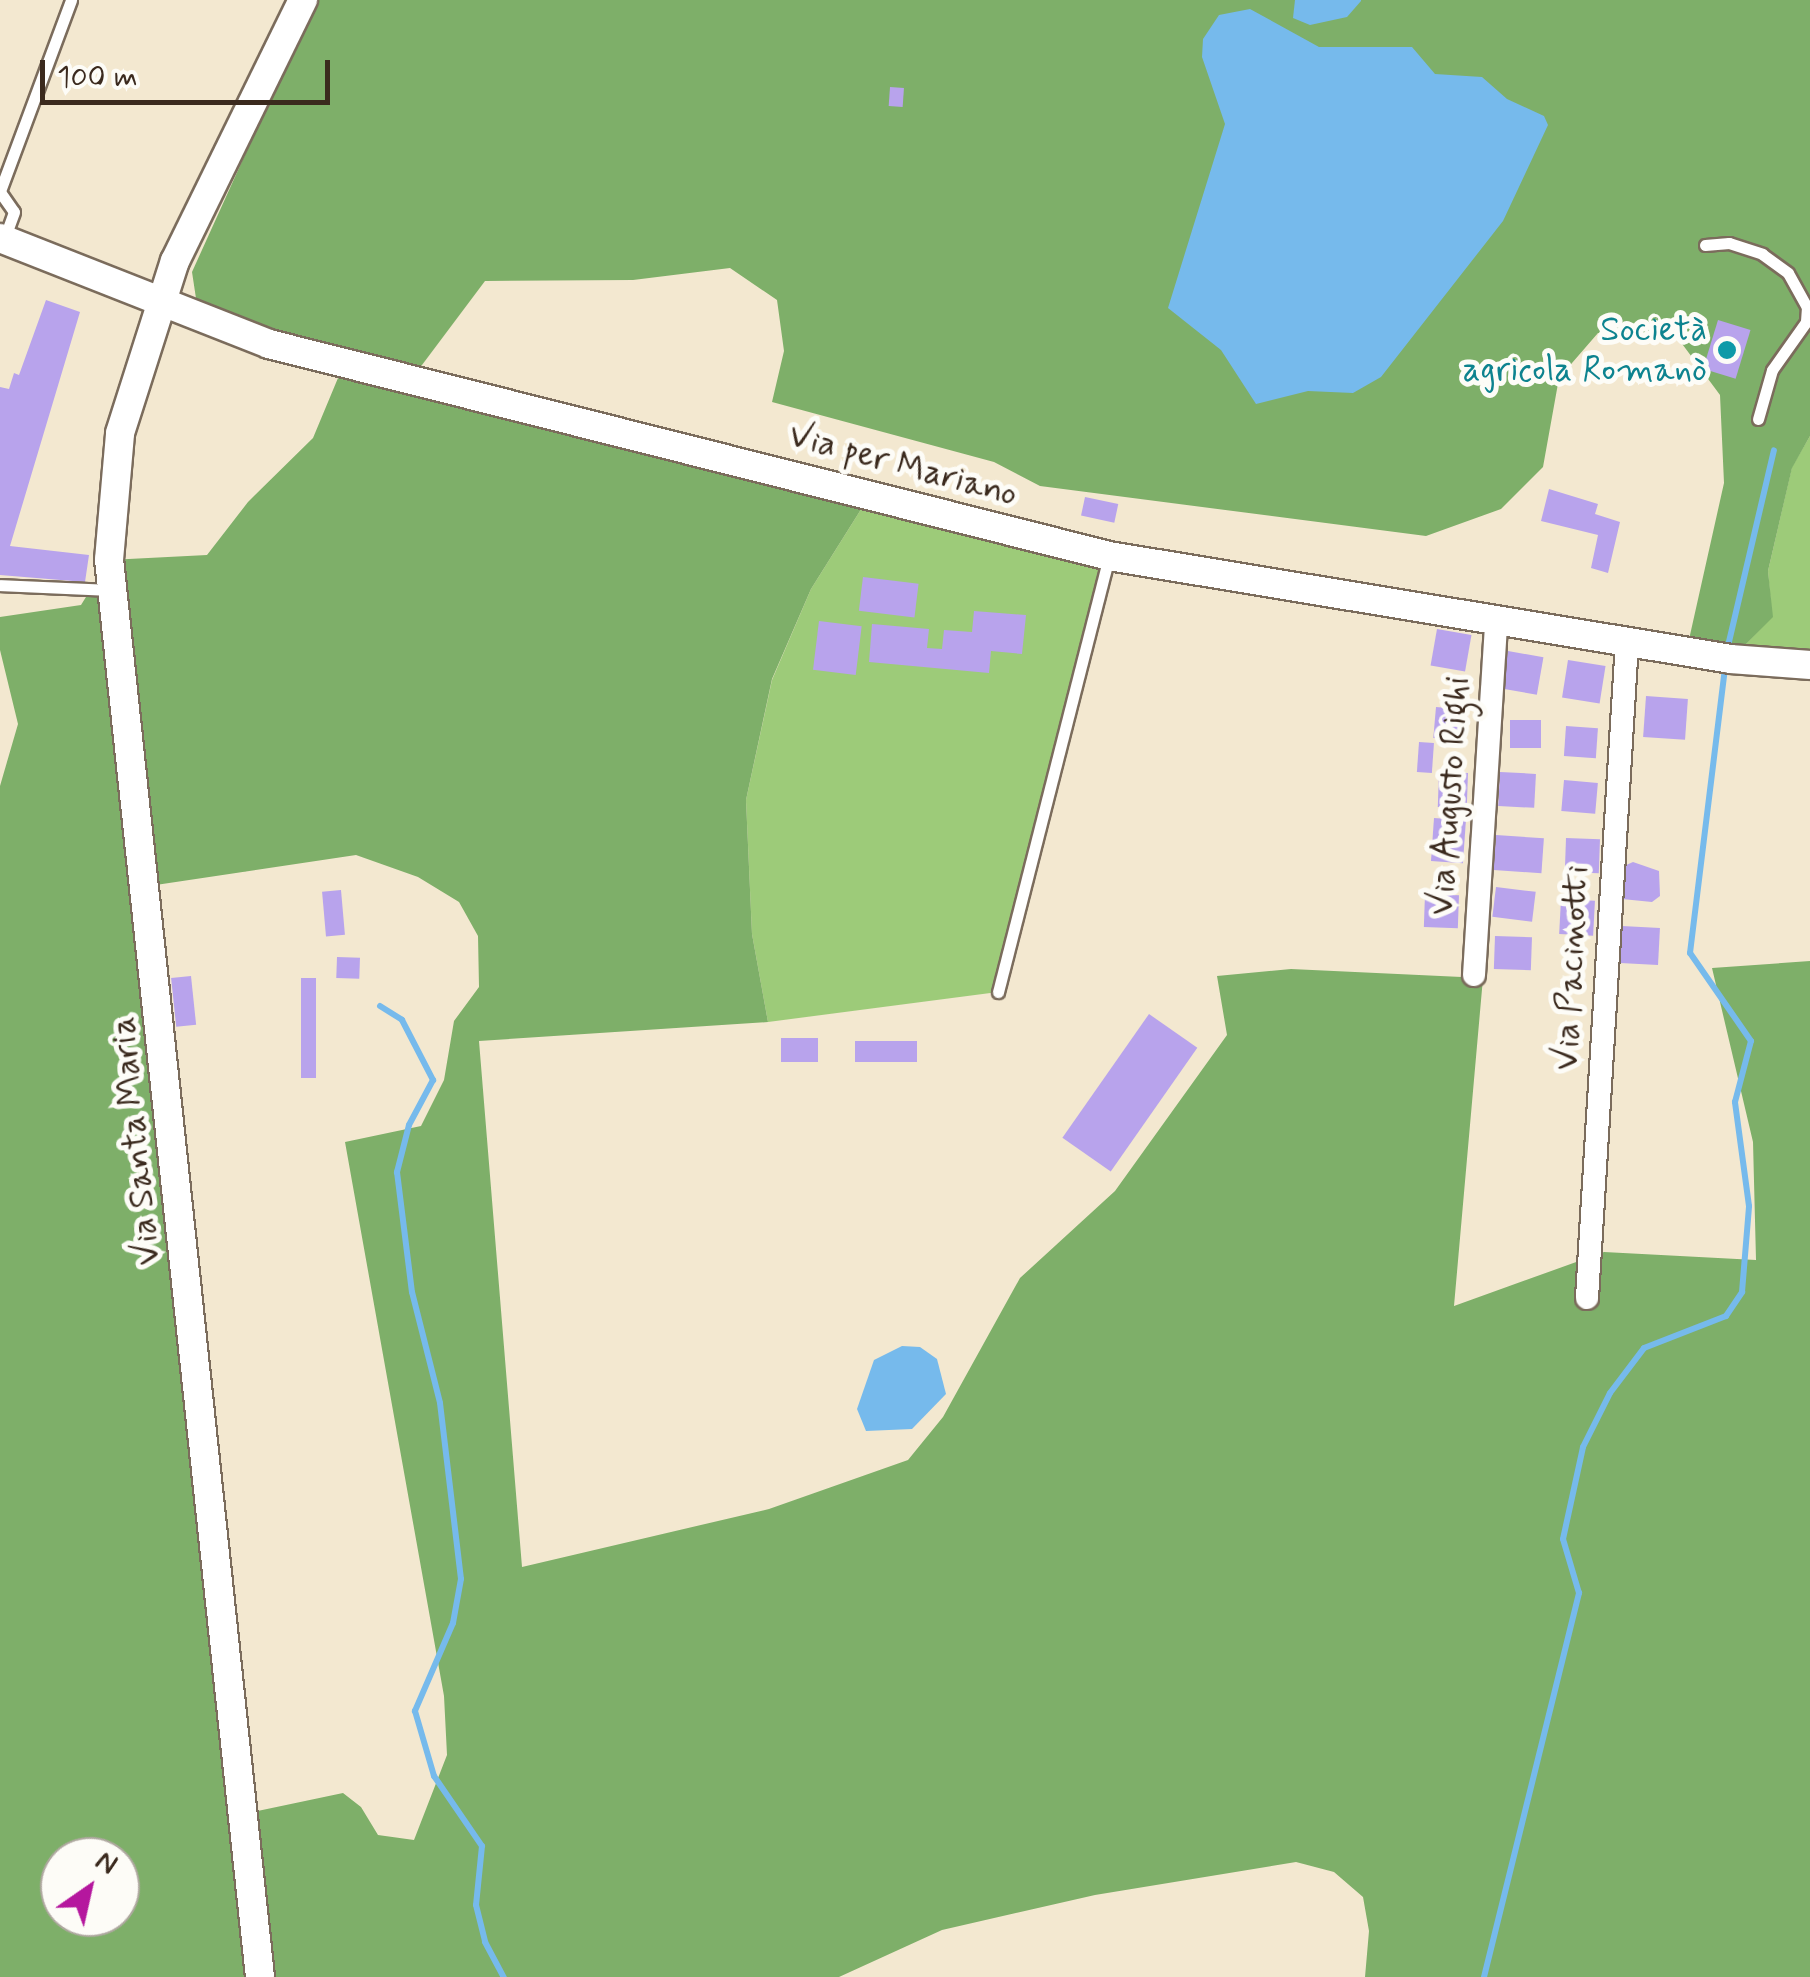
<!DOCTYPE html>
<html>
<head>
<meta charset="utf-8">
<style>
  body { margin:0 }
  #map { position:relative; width:1810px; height:1977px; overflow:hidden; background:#f3e8d0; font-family:Mynerve,sans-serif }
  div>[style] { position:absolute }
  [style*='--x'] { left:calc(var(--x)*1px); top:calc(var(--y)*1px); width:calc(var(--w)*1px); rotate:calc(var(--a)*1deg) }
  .green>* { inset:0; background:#9dcb79 }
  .forest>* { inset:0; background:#7eaf69 }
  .water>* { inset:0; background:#76baec }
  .stream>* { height:6px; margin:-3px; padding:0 3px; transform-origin:3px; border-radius:3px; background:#76baec }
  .building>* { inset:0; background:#b8a3ec; transform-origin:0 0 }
  .roads { filter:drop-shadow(2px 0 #7b6c5c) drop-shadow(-2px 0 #7b6c5c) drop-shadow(0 2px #7b6c5c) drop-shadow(0 -2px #7b6c5c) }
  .service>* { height:11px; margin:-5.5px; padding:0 5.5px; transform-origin:5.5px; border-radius:5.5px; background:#fff }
  .minor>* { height:22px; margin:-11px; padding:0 11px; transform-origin:11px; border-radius:11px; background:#fff }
  .tertiary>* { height:28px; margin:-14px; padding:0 14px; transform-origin:14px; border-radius:14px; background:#fff }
  .dots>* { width:28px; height:28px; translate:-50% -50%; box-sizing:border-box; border:5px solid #fdfcf7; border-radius:50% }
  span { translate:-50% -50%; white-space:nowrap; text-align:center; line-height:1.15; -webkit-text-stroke:10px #fdfcf7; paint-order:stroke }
  .culture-label { font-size:35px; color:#0d838f }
  .right { translate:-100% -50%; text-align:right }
  .street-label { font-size:35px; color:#3b2a1e }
  .north { position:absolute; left:40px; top:1837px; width:100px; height:100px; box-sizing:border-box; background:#fdfcf7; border:2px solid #afa8a0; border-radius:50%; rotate:34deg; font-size:28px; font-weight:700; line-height:40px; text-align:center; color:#3b2a1e }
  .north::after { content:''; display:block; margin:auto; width:35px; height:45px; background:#b5179e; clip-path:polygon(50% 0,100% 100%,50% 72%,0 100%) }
  .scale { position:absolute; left:40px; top:60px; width:290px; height:45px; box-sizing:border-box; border:5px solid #3b2a1e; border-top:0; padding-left:12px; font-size:30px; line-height:35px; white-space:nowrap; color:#3b2a1e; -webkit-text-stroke:8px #fdfcf7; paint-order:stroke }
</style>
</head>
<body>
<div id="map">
  <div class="green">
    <div style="clip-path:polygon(1810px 436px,1810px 657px,1738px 652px,1772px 617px,1768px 571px,1792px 467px)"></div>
    <div style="clip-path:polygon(865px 503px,1108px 563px,998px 992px,768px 1022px,752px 934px,746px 800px,772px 680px,811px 589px)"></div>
  </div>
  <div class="forest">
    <div style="clip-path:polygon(315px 0,1810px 0,1810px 436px,1792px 468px,1768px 571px,1773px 617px,1738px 652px,1688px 644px,1724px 483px,1720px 395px,1677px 337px,1598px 333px,1559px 378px,1543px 467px,1501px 509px,1426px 536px,1040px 486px,994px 462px,772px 402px,784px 351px,777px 300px,730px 268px,633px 280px,485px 281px,413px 377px,275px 341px,197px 305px,192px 272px)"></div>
    <div style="clip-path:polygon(evenodd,338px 378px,865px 503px,811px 589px,772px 679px,746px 800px,752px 934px,768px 1022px,479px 1041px,522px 1567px,769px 1509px,908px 1460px,943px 1417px,1020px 1278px,1115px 1191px,1227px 1035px,1217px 976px,1291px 969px,1483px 978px,1454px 1306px,1604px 1252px,1756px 1260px,1753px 1142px,1712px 968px,1810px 961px,1810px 1977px,1365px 1977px,1369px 1931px,1363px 1897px,1334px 1872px,1296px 1862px,1095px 1895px,942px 1930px,839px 1977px,0 1977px,0 786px,18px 724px,0 650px,0 617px,81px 605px,109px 560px,207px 555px,248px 502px,313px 438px,338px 378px,356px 855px,418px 877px,459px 902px,478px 936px,479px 987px,454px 1021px,444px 1080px,421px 1126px,345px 1142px,444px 1696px,447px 1755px,414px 1840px,378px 1835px,361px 1807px,343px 1793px,243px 1814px,149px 886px,356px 855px,338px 378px,60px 1857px,120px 1857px,120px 1917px,60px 1917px,60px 1857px)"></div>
  </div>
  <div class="water">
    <div style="clip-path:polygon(1295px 0,1361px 0,1361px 1px,1347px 17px,1310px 25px,1293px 18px)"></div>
    <div style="clip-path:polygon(1250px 9px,1319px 47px,1412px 47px,1435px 74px,1482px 77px,1507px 99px,1544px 116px,1548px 125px,1503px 221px,1381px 377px,1353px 393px,1308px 391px,1256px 404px,1221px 350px,1168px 308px,1225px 124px,1202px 57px,1203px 39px,1219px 15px)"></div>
    <div style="clip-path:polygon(902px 1346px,920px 1347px,937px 1359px,946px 1394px,912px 1429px,866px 1431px,857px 1409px,874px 1360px)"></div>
  </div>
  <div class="stream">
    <div style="--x:1728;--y:646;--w:201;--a:-76.8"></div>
    <div style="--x:380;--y:1006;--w:26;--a:32"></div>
    <div style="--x:402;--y:1020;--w:68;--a:62.7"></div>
    <div style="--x:433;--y:1080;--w:51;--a:118.1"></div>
    <div style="--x:409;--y:1125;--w:49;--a:104.3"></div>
    <div style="--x:397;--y:1172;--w:121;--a:82.9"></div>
    <div style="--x:412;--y:1292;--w:114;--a:75.8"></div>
    <div style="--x:440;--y:1403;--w:177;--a:83.2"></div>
    <div style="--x:461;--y:1579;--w:45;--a:100.3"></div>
    <div style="--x:453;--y:1623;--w:96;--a:113.4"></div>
    <div style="--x:415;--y:1711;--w:68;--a:73.7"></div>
    <div style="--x:434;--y:1776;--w:85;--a:55.6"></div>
    <div style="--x:482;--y:1846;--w:59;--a:95.8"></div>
    <div style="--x:476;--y:1905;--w:38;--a:76"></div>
    <div style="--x:485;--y:1942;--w:40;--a:62"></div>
    <div style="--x:1484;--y:1977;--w:396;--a:-76.1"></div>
    <div style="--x:1579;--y:1593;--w:56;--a:-106.5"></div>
    <div style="--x:1563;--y:1539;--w:94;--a:-77.7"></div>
    <div style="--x:1583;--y:1447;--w:60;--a:-63.4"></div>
    <div style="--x:1610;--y:1393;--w:56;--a:-52.9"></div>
    <div style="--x:1644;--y:1348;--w:88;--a:-21.3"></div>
    <div style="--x:1726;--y:1316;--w:29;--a:-56"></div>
    <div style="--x:1742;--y:1292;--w:86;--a:-85.3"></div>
    <div style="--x:1749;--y:1206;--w:105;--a:-97.7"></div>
    <div style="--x:1735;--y:1102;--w:63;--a:-75.3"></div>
    <div style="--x:1751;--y:1041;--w:107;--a:-124.7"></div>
    <div style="--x:1690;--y:953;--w:287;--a:-83"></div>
  </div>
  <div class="building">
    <div style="left:890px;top:87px;width:14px;height:19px;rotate:4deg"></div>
    <div style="clip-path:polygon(46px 300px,80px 312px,10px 546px,89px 555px,85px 582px,0 575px,0 387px,9px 389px,14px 373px,19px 375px)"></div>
    <div style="left:1718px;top:320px;width:34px;height:51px;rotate:17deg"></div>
    <div style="clip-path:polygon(1549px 489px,1598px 504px,1595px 514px,1620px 522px,1608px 573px,1591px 568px,1598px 535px,1541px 521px)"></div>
    <div style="left:1085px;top:497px;width:34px;height:19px;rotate:12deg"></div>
    <div style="left:863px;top:577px;width:56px;height:34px;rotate:7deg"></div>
    <div style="clip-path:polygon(974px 611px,1026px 615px,1022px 654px,991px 651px,989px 673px,869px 662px,872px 624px,929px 629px,927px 648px,942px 649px,944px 630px,972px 632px)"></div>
    <div style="left:819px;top:621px;width:43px;height:49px;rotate:7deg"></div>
    <div style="left:1437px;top:629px;width:35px;height:37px;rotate:10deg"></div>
    <div style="left:1508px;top:651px;width:36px;height:38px;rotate:10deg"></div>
    <div style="left:1568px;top:660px;width:38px;height:38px;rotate:9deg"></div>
    <div style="left:1646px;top:696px;width:42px;height:41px;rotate:4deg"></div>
    <div style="left:1436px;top:707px;width:32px;height:31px;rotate:5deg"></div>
    <div style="left:1510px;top:720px;width:31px;height:28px"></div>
    <div style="left:1566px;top:726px;width:32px;height:30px;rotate:4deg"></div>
    <div style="left:1419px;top:742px;width:15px;height:30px;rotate:4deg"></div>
    <div style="left:1439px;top:772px;width:29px;height:35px;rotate:2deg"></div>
    <div style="left:1500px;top:772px;width:36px;height:34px;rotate:3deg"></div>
    <div style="left:1564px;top:780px;width:34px;height:31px;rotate:5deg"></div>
    <div style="left:1434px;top:818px;width:32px;height:43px;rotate:4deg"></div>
    <div style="left:1496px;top:835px;width:48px;height:35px;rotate:4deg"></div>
    <div style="left:1566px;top:838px;width:34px;height:34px;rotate:2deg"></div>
    <div style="clip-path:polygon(1633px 862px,1659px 871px,1660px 896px,1652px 902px,1622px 899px,1624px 866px)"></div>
    <div style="left:1496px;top:887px;width:40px;height:30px;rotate:7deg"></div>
    <div style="left:341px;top:890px;width:45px;height:19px;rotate:85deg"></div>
    <div style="left:1425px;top:894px;width:34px;height:33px;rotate:2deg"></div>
    <div style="left:1561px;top:899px;width:34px;height:35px;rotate:3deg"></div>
    <div style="left:1622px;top:926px;width:38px;height:37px;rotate:3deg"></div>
    <div style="left:1495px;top:936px;width:37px;height:33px;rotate:2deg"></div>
    <div style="left:337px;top:957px;width:23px;height:21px;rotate:2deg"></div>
    <div style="left:191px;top:976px;width:49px;height:20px;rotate:84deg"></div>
    <div style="left:301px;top:978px;width:15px;height:100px"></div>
    <div style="left:1149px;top:1014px;width:59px;height:151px;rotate:35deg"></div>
    <div style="left:781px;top:1038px;width:37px;height:24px"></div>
    <div style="left:917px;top:1041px;width:21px;height:62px;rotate:90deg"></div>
  </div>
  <div class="roads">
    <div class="service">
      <div style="--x:0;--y:191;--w:204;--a:-69.6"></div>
      <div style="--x:0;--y:192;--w:24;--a:55"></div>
      <div style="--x:14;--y:212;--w:30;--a:110"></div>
      <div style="--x:1705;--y:245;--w:24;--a:-5"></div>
      <div style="--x:1729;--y:243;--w:35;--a:18"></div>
      <div style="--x:1762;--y:254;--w:32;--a:36"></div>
      <div style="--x:1788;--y:273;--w:39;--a:61"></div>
      <div style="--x:1807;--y:307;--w:15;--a:94"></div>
      <div style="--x:1806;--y:322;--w:59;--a:125.3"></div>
      <div style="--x:1772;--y:370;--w:51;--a:105.9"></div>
      <div style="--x:0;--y:585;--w:111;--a:2.6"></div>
      <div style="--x:998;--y:992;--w:450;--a:-75.7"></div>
    </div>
    <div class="minor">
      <div style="--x:1474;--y:975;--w:354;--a:-86.4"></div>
      <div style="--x:1587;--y:1298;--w:656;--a:-86.51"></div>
    </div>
    <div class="tertiary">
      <div style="--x:0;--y:238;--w:289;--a:21.5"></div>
      <div style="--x:269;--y:344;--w:866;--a:14.16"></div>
      <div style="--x:1109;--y:556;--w:630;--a:9.4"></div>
      <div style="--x:1731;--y:659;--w:79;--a:4.3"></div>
      <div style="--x:260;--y:1977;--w:1425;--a:-96.08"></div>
      <div style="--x:109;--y:560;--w:127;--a:-85"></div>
      <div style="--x:120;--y:433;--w:181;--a:-72.3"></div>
      <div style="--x:175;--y:261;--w:291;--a:-63.9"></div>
    </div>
  </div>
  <div class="dots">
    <div style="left:1727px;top:350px;background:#0f9aa8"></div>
  </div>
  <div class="culture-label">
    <span class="right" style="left:1707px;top:350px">Società<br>agricola Romanò</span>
  </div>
  <div class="street-label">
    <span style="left:903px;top:465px;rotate:15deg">Via per Mariano</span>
    <span style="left:1450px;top:796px;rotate:-86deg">Via Augusto Righi</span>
    <span style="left:1572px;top:968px;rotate:-87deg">Via Pacinotti</span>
    <span style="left:136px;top:1141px;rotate:-96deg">Via Santa Maria</span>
  </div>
  <div class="north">N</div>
  <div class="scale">100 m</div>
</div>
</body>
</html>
